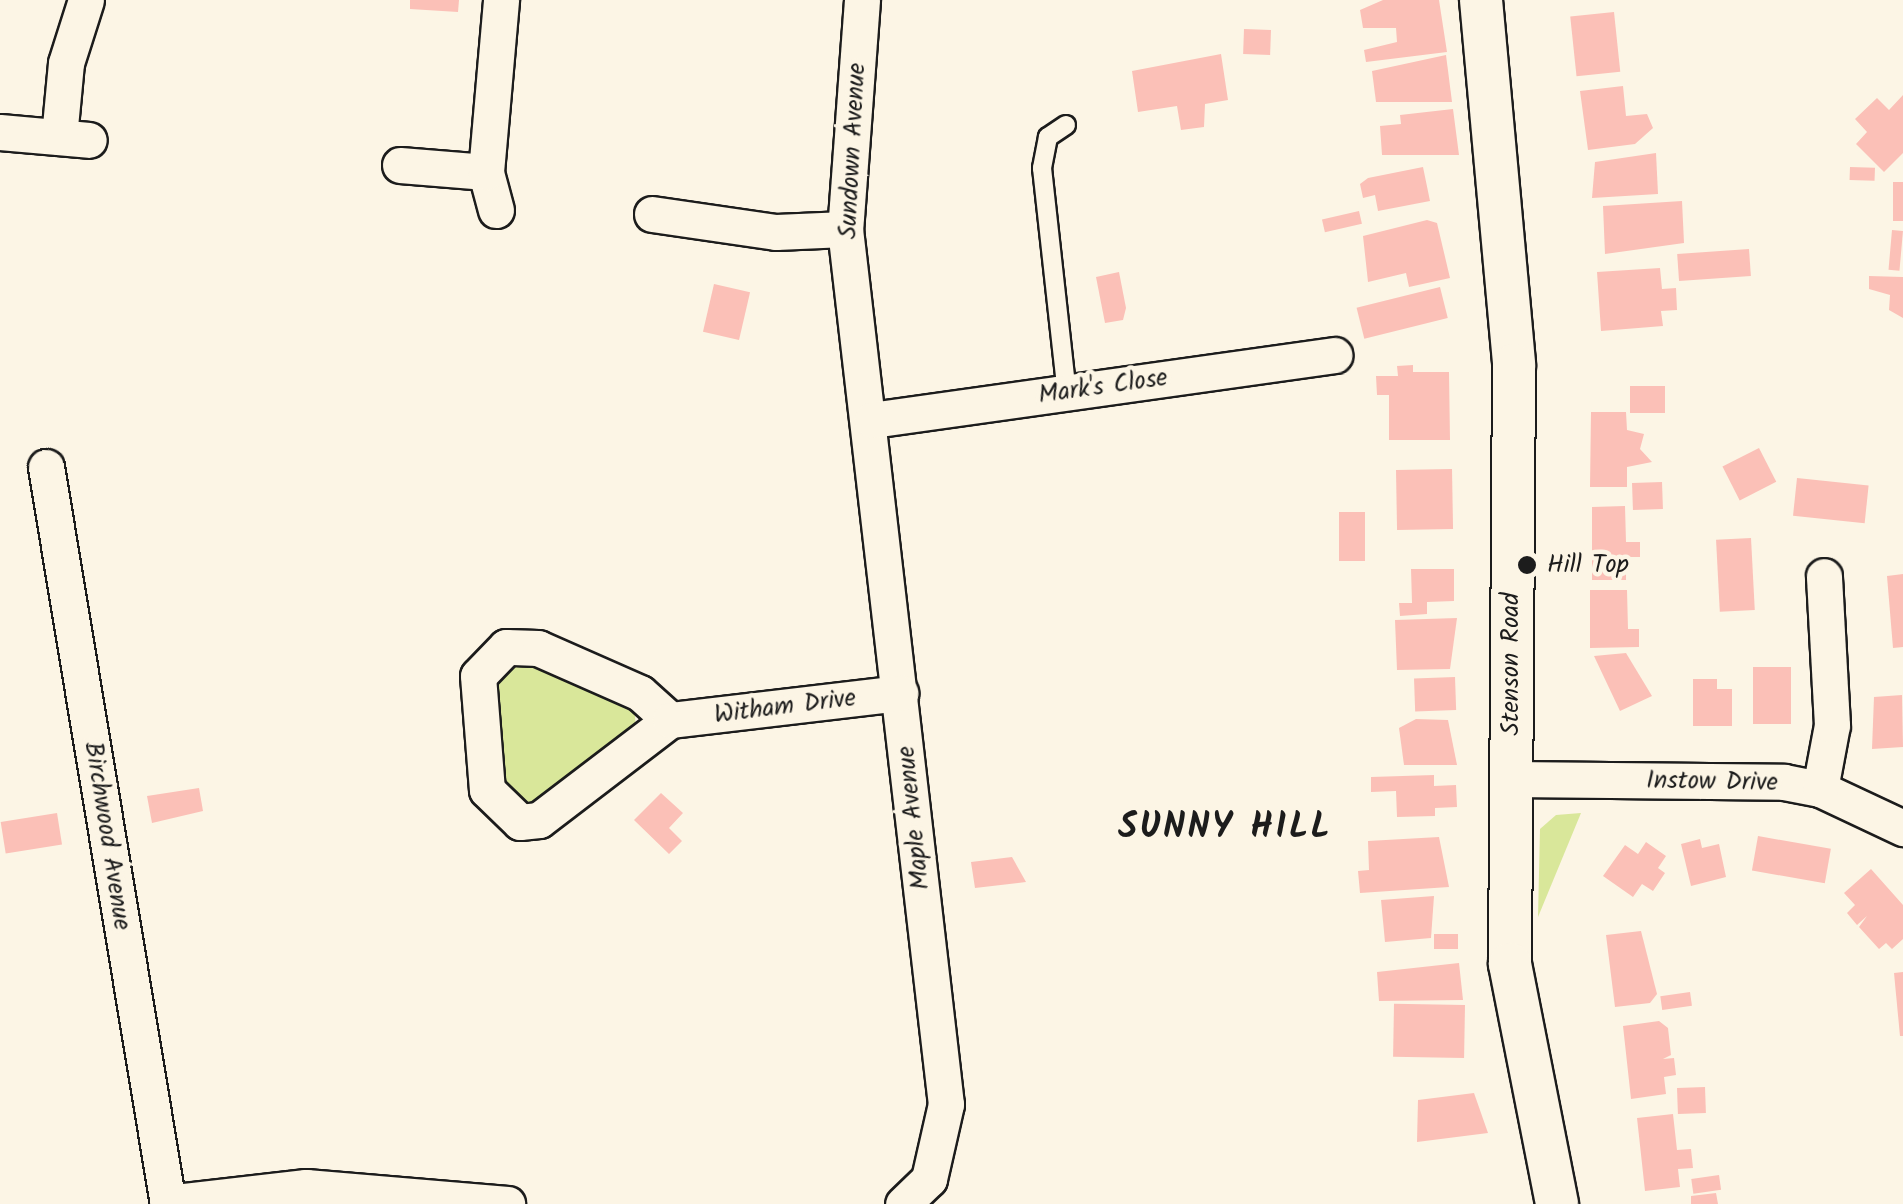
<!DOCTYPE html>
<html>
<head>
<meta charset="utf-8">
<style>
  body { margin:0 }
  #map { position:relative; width:1903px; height:1204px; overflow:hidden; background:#fcf5e5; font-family:Kalam,sans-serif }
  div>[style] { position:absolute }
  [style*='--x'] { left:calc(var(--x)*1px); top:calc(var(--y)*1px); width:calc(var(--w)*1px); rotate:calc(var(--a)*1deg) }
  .green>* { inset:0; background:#d9e79a }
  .building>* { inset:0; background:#fbc0b7; transform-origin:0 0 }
  .roads { filter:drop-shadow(2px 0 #1c1c1c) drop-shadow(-2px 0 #1c1c1c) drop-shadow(0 2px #1c1c1c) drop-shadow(0 -2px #1c1c1c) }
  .service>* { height:18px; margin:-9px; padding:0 9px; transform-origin:9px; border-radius:9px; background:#fcf5e5 }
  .minor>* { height:35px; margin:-17.5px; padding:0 17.5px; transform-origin:17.5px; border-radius:17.5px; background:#fcf5e5 }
  .tertiary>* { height:42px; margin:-21px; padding:0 21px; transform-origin:21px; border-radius:21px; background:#fcf5e5 }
  .dots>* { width:28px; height:28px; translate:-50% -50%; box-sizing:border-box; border:5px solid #fcf5e5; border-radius:50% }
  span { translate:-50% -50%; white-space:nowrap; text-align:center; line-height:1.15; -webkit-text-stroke:9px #fcf5e5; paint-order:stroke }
  .street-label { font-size:25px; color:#1c1c1c }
  .poi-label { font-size:25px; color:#1c1c1c }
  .left { translate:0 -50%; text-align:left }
  .district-label { font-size:35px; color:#1c1c1c; font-weight:700; letter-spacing:2.5px }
</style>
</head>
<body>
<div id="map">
  <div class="green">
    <div style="clip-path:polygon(516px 657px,629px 704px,635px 716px,636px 730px,530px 808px,502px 784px,493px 689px,498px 668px)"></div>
    <div style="clip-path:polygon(1581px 813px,1538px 917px,1540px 829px,1556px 815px)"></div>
  </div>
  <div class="building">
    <div style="clip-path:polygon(410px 0,459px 0,458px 12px,410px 9px)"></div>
    <div style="clip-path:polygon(1383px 0,1439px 0,1447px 52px,1366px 62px,1364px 50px,1397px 42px,1396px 28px,1363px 28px,1360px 10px)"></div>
    <div style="left:1614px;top:12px;width:60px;height:44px;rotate:84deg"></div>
    <div style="left:1244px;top:29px;width:27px;height:25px;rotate:2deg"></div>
    <div style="clip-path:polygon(1221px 54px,1228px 100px,1205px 104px,1204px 127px,1181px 130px,1177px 106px,1138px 112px,1132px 71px)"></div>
    <div style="clip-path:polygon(1446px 55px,1452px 102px,1376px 102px,1372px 71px)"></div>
    <div style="clip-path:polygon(1623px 86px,1626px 116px,1647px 114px,1653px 128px,1635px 144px,1588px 150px,1580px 91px)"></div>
    <div style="clip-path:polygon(1903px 95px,1903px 153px,1884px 172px,1856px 144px,1867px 132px,1855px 119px,1877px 98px,1889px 110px)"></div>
    <div style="clip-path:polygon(1453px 109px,1459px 155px,1382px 155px,1380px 126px,1401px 124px,1400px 115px)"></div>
    <div style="clip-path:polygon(1656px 153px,1658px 194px,1592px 198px,1595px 162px)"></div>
    <div style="clip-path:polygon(1423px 167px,1430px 201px,1378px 211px,1375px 195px,1363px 198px,1360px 184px,1368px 178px)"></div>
    <div style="left:1850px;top:167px;width:25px;height:13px;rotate:2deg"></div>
    <div style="left:1893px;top:182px;width:10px;height:39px"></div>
    <div style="clip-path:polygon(1682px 201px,1684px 243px,1605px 254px,1603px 206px)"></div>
    <div style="left:1359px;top:211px;width:13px;height:38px;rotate:77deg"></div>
    <div style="clip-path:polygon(1427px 220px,1437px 223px,1450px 278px,1409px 287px,1406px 273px,1368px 282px,1363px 236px)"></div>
    <div style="left:1892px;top:230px;width:11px;height:40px;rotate:5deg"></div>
    <div style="left:1749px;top:249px;width:27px;height:72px;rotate:86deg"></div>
    <div style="clip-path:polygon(1660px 268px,1662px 289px,1676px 288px,1677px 310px,1661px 311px,1663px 326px,1601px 331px,1597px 272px)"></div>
    <div style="clip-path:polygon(1119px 272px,1126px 308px,1123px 320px,1105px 323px,1096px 277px)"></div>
    <div style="clip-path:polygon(1869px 276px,1903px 277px,1903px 318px,1889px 310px,1890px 295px,1869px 289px)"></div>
    <div style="left:714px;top:284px;width:37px;height:49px;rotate:13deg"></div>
    <div style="left:1440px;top:287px;width:32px;height:86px;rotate:76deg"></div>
    <div style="clip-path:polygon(1413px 365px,1413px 372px,1449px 372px,1450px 440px,1389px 440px,1389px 395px,1377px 395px,1376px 376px,1398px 376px,1397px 366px)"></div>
    <div style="left:1665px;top:386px;width:27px;height:35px;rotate:90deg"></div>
    <div style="clip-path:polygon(1591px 412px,1626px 412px,1627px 430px,1644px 434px,1640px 449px,1652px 462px,1627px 467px,1627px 487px,1590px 487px)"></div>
    <div style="left:1759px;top:448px;width:38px;height:41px;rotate:63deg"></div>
    <div style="left:1452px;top:469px;width:60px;height:56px;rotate:89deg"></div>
    <div style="left:1797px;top:478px;width:72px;height:38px;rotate:6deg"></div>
    <div style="left:1662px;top:482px;width:27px;height:30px;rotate:88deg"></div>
    <div style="clip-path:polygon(1625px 506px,1626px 542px,1640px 542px,1640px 557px,1626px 557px,1626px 580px,1592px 580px,1592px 507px)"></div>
    <div style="left:1339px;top:512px;width:26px;height:49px"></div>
    <div style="left:1751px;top:538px;width:72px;height:35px;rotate:87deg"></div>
    <div style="clip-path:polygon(1411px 569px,1454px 569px,1454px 601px,1427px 602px,1427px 614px,1400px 616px,1399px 603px,1412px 603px)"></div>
    <div style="clip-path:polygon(1903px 574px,1903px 647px,1893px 648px,1887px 576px)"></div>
    <div style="clip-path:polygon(1590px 590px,1627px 590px,1628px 629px,1639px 629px,1639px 647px,1590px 648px)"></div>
    <div style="clip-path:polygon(1457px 618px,1450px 669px,1397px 670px,1395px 620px)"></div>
    <div style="clip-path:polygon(1626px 653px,1652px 696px,1620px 711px,1594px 656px)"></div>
    <div style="left:1753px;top:667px;width:38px;height:57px"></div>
    <div style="left:1455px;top:677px;width:33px;height:41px;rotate:88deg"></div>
    <div style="clip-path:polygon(1693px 679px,1717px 679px,1717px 689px,1732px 689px,1732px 726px,1693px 726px)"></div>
    <div style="clip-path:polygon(1902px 695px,1903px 747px,1872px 749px,1874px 697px)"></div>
    <div style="clip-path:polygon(1416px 719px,1448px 720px,1457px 765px,1404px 765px,1399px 728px)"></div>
    <div style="clip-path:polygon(1434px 775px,1434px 786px,1456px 785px,1457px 807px,1435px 808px,1435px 816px,1397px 817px,1396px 791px,1371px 792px,1371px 777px)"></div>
    <div style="clip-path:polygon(199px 788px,203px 811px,152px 823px,147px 796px)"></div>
    <div style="clip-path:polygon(661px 793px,683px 813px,669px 828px,682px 841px,669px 854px,634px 820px)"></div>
    <div style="left:57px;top:813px;width:32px;height:57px;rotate:81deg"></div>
    <div style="left:1758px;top:836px;width:74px;height:35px;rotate:10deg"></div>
    <div style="clip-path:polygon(1439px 837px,1449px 887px,1360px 893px,1358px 871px,1369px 870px,1368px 841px)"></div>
    <div style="clip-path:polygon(1700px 839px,1702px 848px,1719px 844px,1726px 877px,1691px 886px,1681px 844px)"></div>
    <div style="clip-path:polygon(1646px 842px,1666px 856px,1658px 868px,1665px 873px,1653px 891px,1642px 884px,1633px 897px,1603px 876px,1625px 845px,1638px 854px)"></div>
    <div style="clip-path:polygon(1012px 857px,1026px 882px,975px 888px,971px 862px)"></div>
    <div style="clip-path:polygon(1871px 869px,1903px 905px,1903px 939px,1892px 949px,1886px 943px,1879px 949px,1859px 927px,1867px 916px,1857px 925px,1847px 913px,1855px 905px,1844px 893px)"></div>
    <div style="clip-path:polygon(1434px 896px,1431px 938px,1385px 942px,1381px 900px)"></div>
    <div style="clip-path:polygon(1641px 931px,1657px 994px,1650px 1003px,1615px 1007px,1606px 935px)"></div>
    <div style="left:1458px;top:934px;width:15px;height:24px;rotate:90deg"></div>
    <div style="clip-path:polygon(1459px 963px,1463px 1000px,1379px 1001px,1377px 972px)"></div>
    <div style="clip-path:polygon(1903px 972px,1903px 1036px,1900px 1036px,1894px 973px)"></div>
    <div style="left:1690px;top:992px;width:14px;height:30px;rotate:82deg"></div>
    <div style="left:1465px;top:1005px;width:53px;height:71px;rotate:91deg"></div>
    <div style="clip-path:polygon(1659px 1021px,1668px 1028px,1671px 1055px,1663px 1059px,1674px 1058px,1676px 1075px,1664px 1077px,1666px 1094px,1631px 1099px,1623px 1026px)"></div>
    <div style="left:1705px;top:1087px;width:26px;height:28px;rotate:88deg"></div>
    <div style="clip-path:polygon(1474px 1093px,1488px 1133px,1417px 1142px,1418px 1100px)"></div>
    <div style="clip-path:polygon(1673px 1114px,1677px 1150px,1691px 1149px,1693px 1168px,1678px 1169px,1680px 1187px,1645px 1191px,1637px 1118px)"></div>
    <div style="left:1719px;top:1175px;width:15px;height:28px;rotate:82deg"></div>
    <div style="clip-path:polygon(1716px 1193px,1718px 1204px,1691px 1204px,1691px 1196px)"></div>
  </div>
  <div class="roads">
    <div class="service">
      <div style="--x:1066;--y:125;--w:22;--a:146"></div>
      <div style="--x:1048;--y:137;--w:32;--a:101"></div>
      <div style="--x:1042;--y:168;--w:226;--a:83.7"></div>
    </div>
    <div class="minor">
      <div style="--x:862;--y:0;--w:230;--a:94.2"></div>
      <div style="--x:845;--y:229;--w:881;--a:83.42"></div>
      <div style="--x:946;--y:1104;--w:77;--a:102.8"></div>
      <div style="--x:929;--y:1179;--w:36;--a:136"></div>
      <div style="--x:0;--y:132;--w:89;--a:5.1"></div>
      <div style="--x:59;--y:137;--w:74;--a:-84.6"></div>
      <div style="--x:66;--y:63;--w:66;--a:-72.4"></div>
      <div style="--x:400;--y:165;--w:86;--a:4.7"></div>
      <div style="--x:496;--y:210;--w:39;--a:-105"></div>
      <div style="--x:486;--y:172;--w:173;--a:-85"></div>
      <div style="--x:652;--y:214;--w:125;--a:8.3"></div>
      <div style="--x:776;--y:232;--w:69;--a:-2.5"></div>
      <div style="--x:872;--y:420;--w:467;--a:-8"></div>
      <div style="--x:46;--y:467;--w:747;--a:80.6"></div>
      <div style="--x:670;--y:720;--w:40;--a:-138"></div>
      <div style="--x:640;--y:693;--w:111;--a:-156.2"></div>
      <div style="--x:538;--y:648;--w:32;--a:-178"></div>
      <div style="--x:506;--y:647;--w:40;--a:134"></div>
      <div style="--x:478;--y:676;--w:114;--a:85.5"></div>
      <div style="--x:487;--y:790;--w:46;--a:44.1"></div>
      <div style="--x:520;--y:822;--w:19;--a:-6"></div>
      <div style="--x:539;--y:820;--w:165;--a:-37.4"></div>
      <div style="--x:670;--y:720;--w:232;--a:-6.7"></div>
      <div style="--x:1511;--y:779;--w:273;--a:0.6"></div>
      <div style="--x:1784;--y:782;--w:37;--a:11"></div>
      <div style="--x:1820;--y:789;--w:92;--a:25.2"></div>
      <div style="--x:1820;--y:789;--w:65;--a:-79.4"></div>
      <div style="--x:1832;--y:725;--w:149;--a:-93.1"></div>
      <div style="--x:167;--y:1203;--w:140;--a:-6.6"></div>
      <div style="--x:306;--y:1187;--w:202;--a:4.8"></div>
    </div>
    <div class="tertiary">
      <div style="--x:1481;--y:0;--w:366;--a:84.8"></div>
      <div style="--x:1514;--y:365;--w:599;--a:90.38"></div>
      <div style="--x:1510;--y:964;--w:245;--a:78.9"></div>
    </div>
  </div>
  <div class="dots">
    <div style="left:1527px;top:565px;background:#1c1c1c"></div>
  </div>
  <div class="street-label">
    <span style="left:853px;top:151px;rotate:-87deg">Sundown Avenue</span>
    <span style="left:1103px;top:387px;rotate:-8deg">Mark's Close</span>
    <span style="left:1511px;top:664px;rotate:-90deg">Stenson Road</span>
    <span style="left:785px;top:707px;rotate:-7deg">Witham Drive</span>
    <span style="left:1712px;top:782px;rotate:1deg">Instow Drive</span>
    <span style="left:914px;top:818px;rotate:-96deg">Maple Avenue</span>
    <span style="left:107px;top:836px;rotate:81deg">Birchwood Avenue</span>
  </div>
  <div class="poi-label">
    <span class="left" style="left:1547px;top:565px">Hill Top</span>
  </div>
  <div class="district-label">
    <span style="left:1225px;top:828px">SUNNY HILL</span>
  </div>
</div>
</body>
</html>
